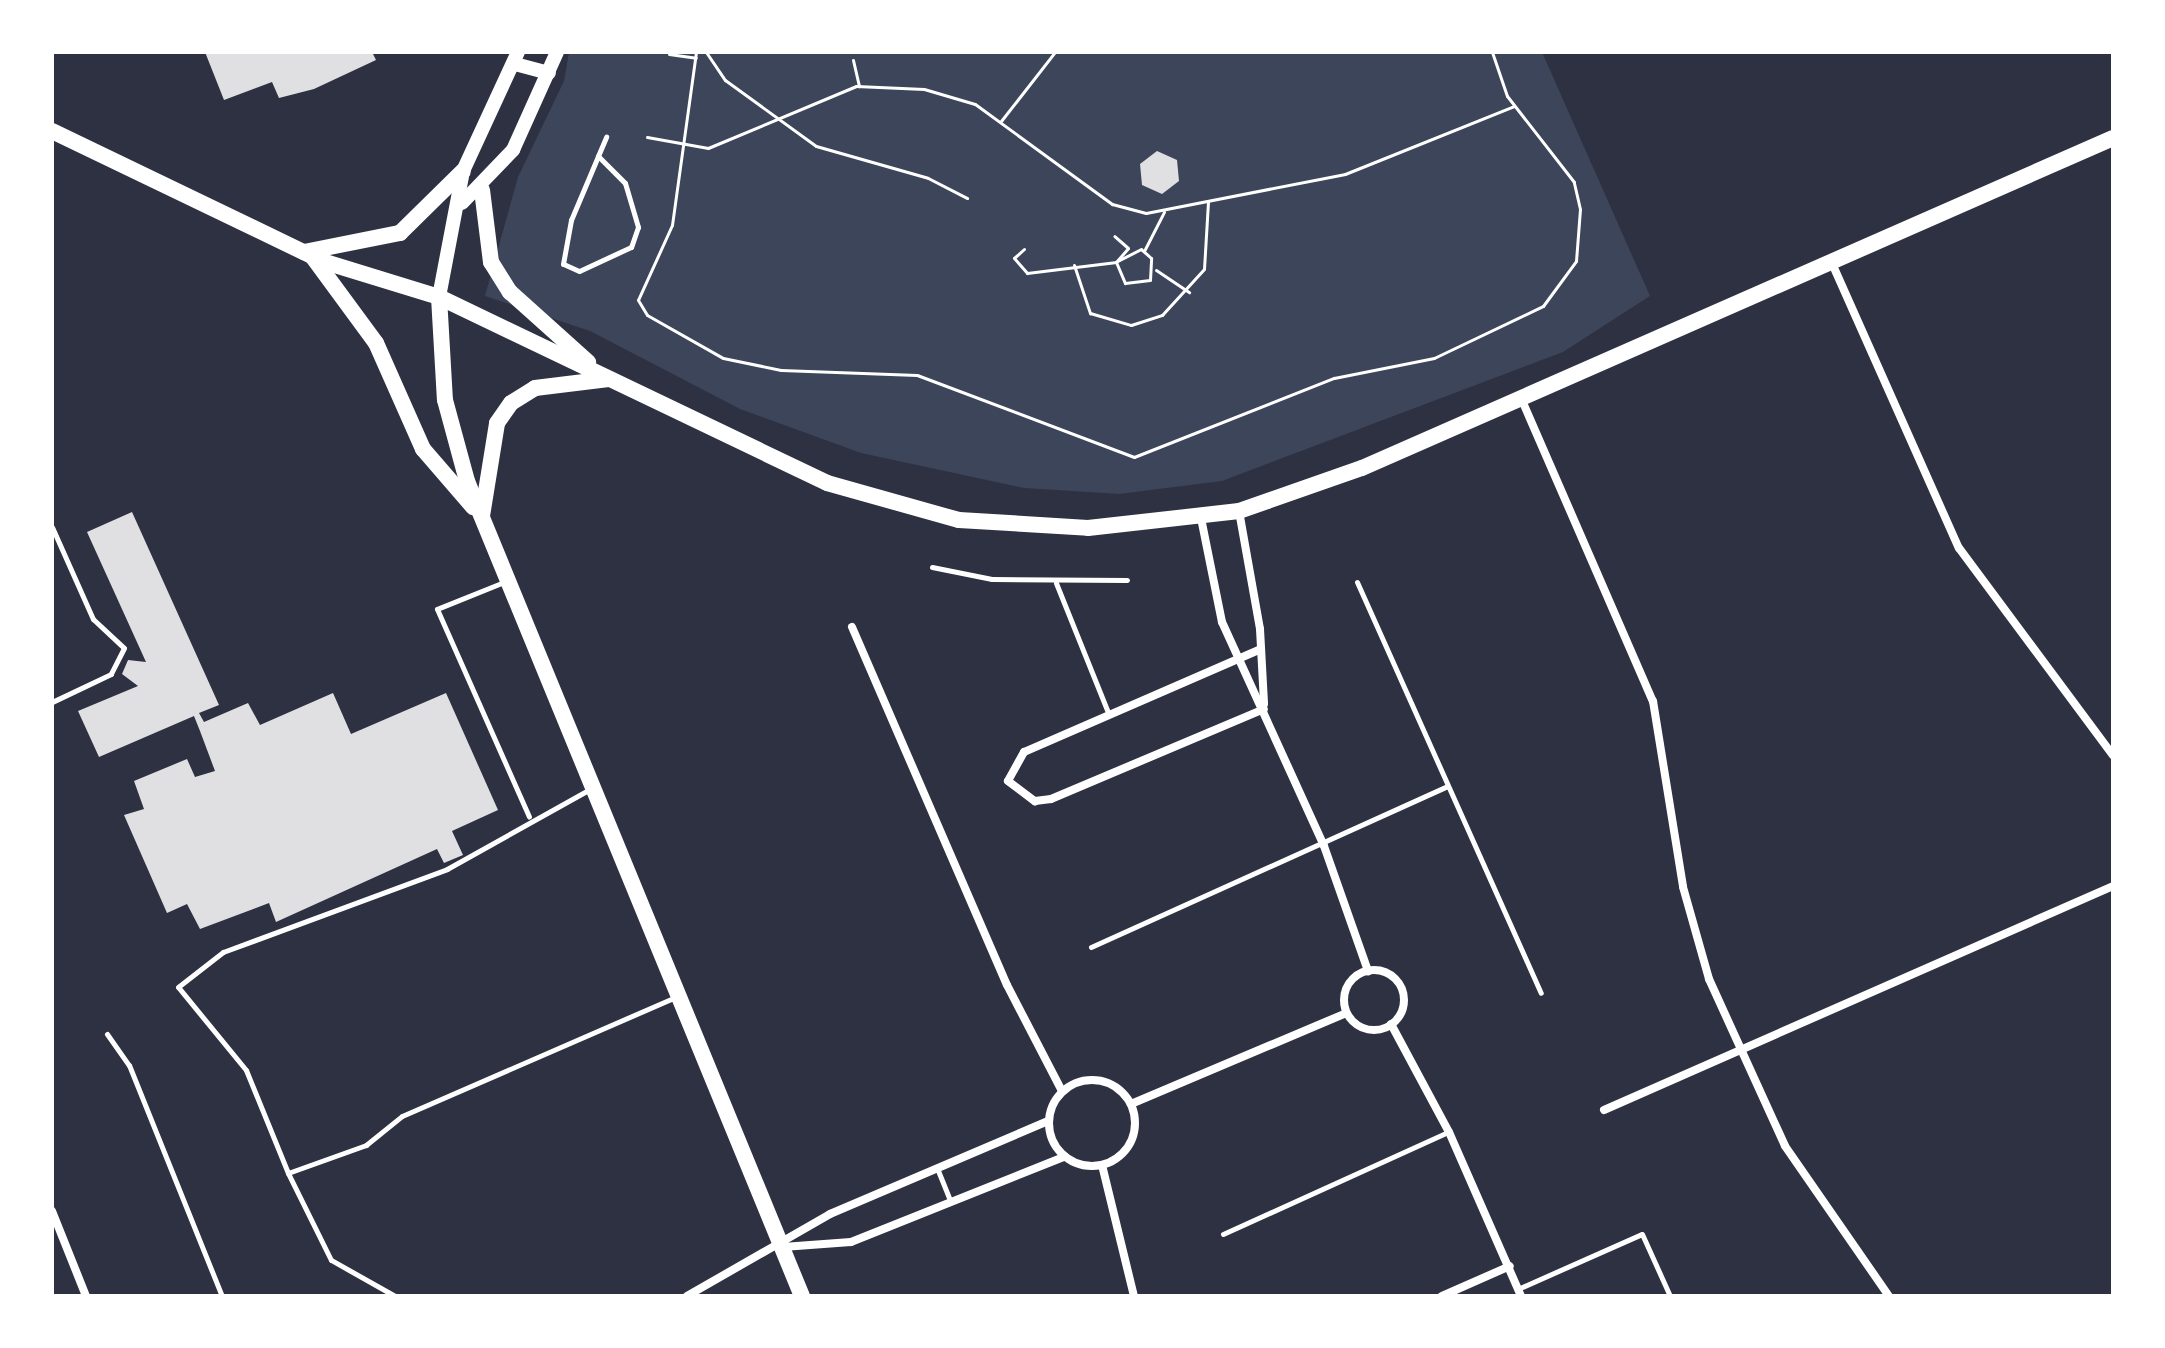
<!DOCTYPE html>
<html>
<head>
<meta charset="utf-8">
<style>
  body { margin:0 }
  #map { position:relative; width:2165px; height:1348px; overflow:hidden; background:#2d3142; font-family:"PT Sans",sans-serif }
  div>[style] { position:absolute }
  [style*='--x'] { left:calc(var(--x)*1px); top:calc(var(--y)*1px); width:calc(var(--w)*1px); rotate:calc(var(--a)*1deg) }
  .green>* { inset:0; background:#3c4559 }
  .building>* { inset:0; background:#e0e0e3 }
  .path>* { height:3px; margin:-1.5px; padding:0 1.5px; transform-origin:1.5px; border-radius:1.5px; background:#fff }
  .service>* { height:5px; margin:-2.5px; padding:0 2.5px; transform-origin:2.5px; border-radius:2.5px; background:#fff }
  .minor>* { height:8px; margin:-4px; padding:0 4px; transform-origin:4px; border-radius:4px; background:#fff }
  .minor>.ring { margin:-4px; padding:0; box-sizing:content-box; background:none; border:8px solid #fff; border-radius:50% }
  .tertiary>* { height:14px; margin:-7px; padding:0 7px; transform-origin:7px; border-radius:7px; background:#fff }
  .secondary>* { height:16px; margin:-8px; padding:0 8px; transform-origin:8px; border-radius:8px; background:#fff }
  span { translate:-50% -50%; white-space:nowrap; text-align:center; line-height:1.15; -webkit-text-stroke:7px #fff; paint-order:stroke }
  .frame { position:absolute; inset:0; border:54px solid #fff; pointer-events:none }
</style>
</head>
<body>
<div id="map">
  <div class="green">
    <div style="clip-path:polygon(569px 52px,1542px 52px,1650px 296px,1563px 352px,1222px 481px,1119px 494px,1024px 488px,861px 453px,740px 409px,590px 331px,485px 296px,518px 177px,564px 81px)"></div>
  </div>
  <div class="building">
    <div style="clip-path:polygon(205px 52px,372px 52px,376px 60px,314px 89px,279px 98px,272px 82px,224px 100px)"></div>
    <div style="clip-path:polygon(1157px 151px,1177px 160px,1179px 181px,1162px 194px,1142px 185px,1140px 164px)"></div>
    <div style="clip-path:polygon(132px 512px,219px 705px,199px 713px,204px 722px,248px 703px,260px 725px,333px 693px,351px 734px,446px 693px,498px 810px,452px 831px,463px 855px,444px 863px,437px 849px,276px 922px,269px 903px,200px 929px,187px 904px,167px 913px,124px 815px,144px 809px,134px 781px,187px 759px,195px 777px,215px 771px,200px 731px,194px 716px,99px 757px,78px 711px,138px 686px,122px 674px,128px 660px,146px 662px,87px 532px)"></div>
  </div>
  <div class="path">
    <div style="--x:696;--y:52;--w:175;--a:97.9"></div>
    <div style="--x:672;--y:225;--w:82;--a:114.4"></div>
    <div style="--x:638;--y:300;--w:17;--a:59"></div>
    <div style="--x:647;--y:315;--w:87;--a:29.5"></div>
    <div style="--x:723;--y:358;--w:59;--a:11.7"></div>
    <div style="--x:781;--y:370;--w:136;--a:2.1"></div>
    <div style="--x:917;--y:375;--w:232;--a:20.7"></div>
    <div style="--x:1134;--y:457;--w:215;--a:-21.6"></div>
    <div style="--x:1334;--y:378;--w:102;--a:-11.3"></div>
    <div style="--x:1434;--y:358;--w:121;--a:-25.5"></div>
    <div style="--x:1543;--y:306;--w:56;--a:-53.7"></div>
    <div style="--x:1576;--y:261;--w:52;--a:-85.6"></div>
    <div style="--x:1580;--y:209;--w:28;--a:-103"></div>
    <div style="--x:1574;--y:182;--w:109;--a:-127.9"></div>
    <div style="--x:1507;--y:96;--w:46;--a:-108.8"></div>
    <div style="--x:706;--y:52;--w:34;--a:56"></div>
    <div style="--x:725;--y:80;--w:112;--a:36"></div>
    <div style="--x:816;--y:146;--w:116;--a:15.9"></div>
    <div style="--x:928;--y:178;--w:44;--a:27.1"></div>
    <div style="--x:669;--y:54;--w:27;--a:8"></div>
    <div style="--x:853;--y:60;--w:27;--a:77"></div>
    <div style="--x:1001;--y:121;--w:88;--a:-52"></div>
    <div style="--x:647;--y:137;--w:62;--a:10.2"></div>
    <div style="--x:708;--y:148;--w:160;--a:-22.7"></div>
    <div style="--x:856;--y:86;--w:68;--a:2.5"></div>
    <div style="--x:924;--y:89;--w:53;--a:16.4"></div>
    <div style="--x:975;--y:104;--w:170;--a:36.1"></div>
    <div style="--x:1112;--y:204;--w:35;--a:15"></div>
    <div style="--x:1146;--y:213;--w:203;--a:-11.1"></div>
    <div style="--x:1345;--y:174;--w:182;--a:-21.9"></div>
    <div style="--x:1024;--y:249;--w:13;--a:138"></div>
    <div style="--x:1014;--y:258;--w:20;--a:49"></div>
    <div style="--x:1027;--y:273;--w:90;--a:-7"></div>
    <div style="--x:1116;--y:262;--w:23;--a:67"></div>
    <div style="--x:1125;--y:283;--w:25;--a:-7"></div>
    <div style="--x:1150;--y:280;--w:22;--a:-87"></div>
    <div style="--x:1151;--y:258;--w:13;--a:-138"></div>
    <div style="--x:1141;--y:249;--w:28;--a:153"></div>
    <div style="--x:1116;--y:262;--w:18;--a:-49"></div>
    <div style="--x:1128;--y:248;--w:18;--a:-139"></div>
    <div style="--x:1144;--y:251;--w:44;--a:-62.9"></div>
    <div style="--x:1074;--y:265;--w:51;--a:71.6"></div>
    <div style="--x:1090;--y:313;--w:43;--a:16.3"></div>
    <div style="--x:1131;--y:325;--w:33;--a:-18"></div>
    <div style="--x:1162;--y:315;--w:62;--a:-47.6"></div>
    <div style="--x:1204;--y:269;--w:68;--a:-86.6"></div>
    <div style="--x:1156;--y:270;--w:40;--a:34"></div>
  </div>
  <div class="service">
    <div style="--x:598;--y:156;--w:38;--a:45"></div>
    <div style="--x:625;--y:183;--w:46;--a:73.5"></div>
    <div style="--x:638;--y:227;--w:21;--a:109"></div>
    <div style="--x:631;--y:247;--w:57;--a:155.2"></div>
    <div style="--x:579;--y:271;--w:17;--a:-156"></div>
    <div style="--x:563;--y:264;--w:45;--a:-79.7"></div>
    <div style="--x:571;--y:220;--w:69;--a:-67.1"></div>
    <div style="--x:598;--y:156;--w:21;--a:-67"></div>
    <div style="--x:52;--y:527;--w:101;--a:66"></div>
    <div style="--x:93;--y:619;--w:42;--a:43.1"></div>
    <div style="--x:124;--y:648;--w:29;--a:117"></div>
    <div style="--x:111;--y:674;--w:65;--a:154.6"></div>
    <div style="--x:932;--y:567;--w:61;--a:11.3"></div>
    <div style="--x:992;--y:579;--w:135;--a:0.4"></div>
    <div style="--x:504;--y:582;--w:72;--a:158.1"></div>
    <div style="--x:437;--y:609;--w:227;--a:66.1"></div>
    <div style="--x:1357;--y:582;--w:450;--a:65.9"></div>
    <div style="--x:1056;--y:583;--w:142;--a:68.1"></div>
    <div style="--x:1091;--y:947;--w:391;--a:-24.3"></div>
    <div style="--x:107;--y:1034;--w:38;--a:55"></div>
    <div style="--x:129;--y:1065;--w:249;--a:68.1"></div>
    <div style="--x:937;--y:1168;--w:35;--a:68"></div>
    <div style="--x:288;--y:1173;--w:111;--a:-112.2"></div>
    <div style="--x:246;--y:1070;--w:107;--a:-129.3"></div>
    <div style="--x:178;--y:987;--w:57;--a:-37.9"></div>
    <div style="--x:223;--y:952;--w:239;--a:-20.3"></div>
    <div style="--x:447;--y:869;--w:164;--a:-29.2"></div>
    <div style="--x:1223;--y:1234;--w:247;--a:-24.4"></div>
    <div style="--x:1520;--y:1288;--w:133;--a:-23.9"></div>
    <div style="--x:1642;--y:1234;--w:68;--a:65.7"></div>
    <div style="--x:395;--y:1296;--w:73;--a:-150.6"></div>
    <div style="--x:331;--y:1260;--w:97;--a:-116.3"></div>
    <div style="--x:288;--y:1173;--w:83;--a:-19.7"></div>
    <div style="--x:366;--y:1145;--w:46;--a:-38.9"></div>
    <div style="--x:402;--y:1116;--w:301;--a:-23.5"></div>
  </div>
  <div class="minor">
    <div style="--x:1831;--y:261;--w:314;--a:66"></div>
    <div style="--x:1959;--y:548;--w:258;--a:53.4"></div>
    <div style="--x:1521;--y:398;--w:331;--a:66.5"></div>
    <div style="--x:1653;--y:701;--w:188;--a:80.8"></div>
    <div style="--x:1683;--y:887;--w:96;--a:74.2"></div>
    <div style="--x:1709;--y:979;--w:183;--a:65.5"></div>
    <div style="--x:1785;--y:1146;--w:183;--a:55.3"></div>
    <div style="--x:1239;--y:511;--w:120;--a:79.9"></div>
    <div style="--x:1260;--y:629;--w:75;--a:86.9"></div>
    <div style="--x:1201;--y:518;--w:106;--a:78.6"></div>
    <div style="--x:1222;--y:622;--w:246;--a:65.5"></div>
    <div style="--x:1324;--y:846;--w:133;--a:70.6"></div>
    <div style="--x:852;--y:627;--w:390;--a:66.6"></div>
    <div style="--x:1007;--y:985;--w:119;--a:62.6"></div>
    <div style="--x:1261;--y:649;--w:258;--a:156.5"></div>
    <div style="--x:1024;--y:752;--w:33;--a:119"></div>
    <div style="--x:1008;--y:781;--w:34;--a:37"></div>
    <div style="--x:1035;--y:801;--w:16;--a:-7"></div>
    <div style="--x:1051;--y:799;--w:231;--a:-22.9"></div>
    <div class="ring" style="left:1344px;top:970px;width:52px;height:52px"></div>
    <div style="--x:1391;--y:1024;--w:123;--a:61.8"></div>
    <div style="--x:1449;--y:1132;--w:179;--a:66.3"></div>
    <div class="ring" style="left:1049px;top:1080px;width:78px;height:78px"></div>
    <div style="--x:1131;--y:1104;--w:233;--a:-22.9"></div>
    <div style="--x:1604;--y:1110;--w:556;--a:-23.75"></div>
    <div style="--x:1102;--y:1165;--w:135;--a:76.3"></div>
    <div style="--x:52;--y:1211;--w:92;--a:68.2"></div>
    <div style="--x:783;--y:1247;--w:68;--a:-4.2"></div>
    <div style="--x:851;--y:1242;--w:229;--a:-21.8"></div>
    <div style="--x:687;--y:1296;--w:165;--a:-29.8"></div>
    <div style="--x:830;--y:1214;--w:237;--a:-23.1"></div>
    <div style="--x:1442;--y:1296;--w:74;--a:-23.8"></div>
  </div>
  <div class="tertiary">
    <div style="--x:515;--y:64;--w:35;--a:15"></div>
    <div style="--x:462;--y:203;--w:74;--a:-46.1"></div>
    <div style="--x:513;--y:150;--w:107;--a:-65.8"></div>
    <div style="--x:439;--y:297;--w:128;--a:-79.2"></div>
    <div style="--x:463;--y:171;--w:131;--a:-65.2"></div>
  </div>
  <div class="secondary">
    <div style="--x:52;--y:131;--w:300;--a:25.7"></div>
    <div style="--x:322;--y:261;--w:122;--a:17.1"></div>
    <div style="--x:439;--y:297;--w:430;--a:25.6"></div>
    <div style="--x:827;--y:483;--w:137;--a:15.7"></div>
    <div style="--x:959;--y:520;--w:129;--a:3.5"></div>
    <div style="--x:1088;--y:528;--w:152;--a:-6.4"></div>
    <div style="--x:1239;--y:511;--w:130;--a:-19.3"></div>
    <div style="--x:1362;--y:468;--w:820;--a:-23.72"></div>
    <div style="--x:482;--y:190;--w:73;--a:82.9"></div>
    <div style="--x:491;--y:262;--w:36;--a:58"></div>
    <div style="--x:510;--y:292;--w:105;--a:41.9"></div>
    <div style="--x:304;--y:252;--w:98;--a:-11.2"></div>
    <div style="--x:400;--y:233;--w:88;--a:-44.5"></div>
    <div style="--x:312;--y:256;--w:108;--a:53.7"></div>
    <div style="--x:376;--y:343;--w:116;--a:66.1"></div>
    <div style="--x:423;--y:449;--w:77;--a:49.2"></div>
    <div style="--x:439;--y:297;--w:103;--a:86.7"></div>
    <div style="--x:445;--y:400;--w:84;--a:74.8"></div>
    <div style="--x:467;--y:481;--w:881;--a:67.66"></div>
    <div style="--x:482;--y:516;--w:94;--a:-80.8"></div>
    <div style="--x:497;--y:423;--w:24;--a:-55"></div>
    <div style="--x:511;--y:403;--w:28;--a:-32"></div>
    <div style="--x:535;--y:388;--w:74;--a:-7"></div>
  </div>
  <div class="frame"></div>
</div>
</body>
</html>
